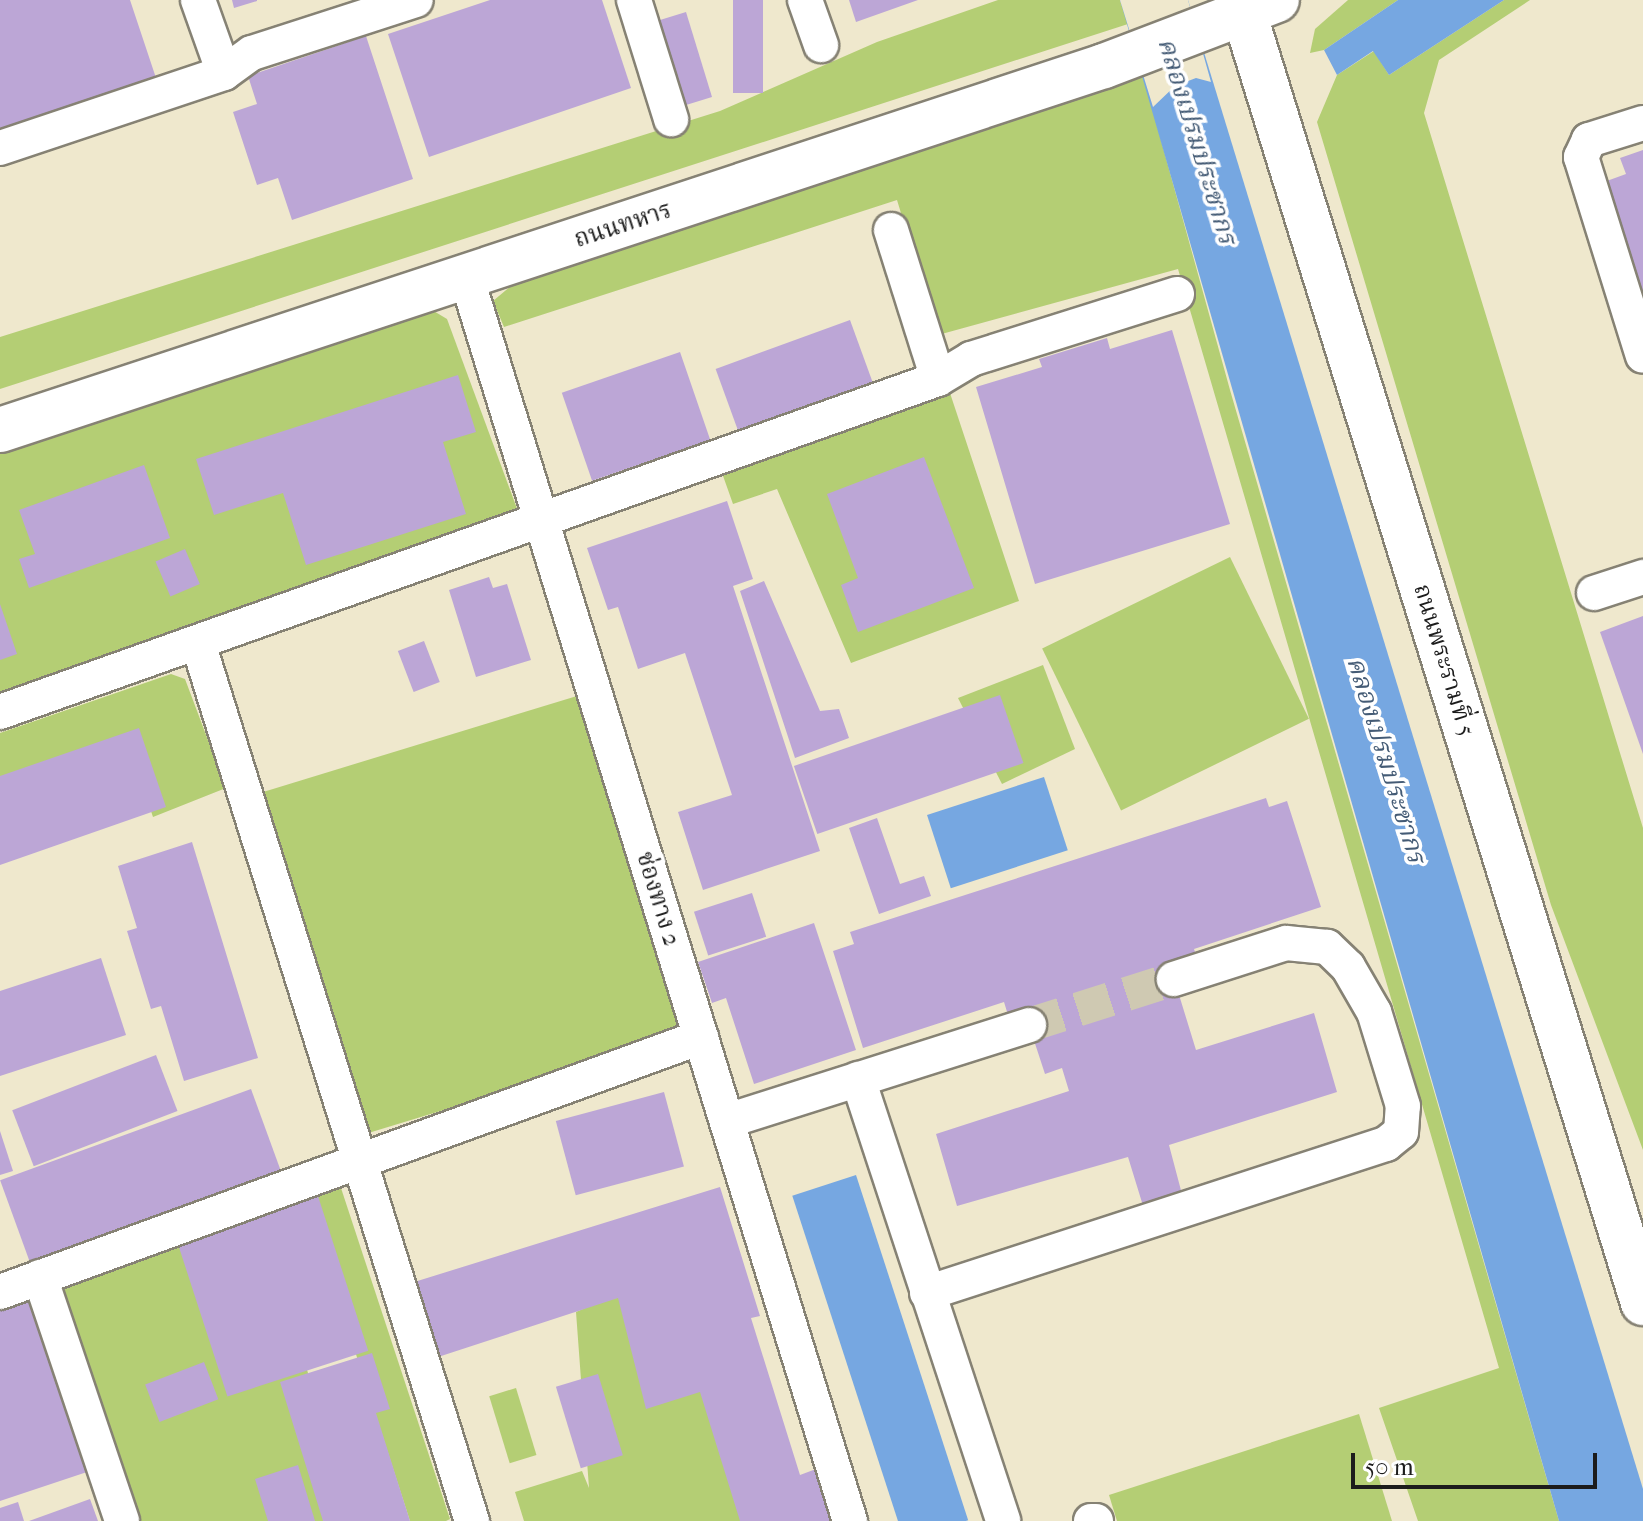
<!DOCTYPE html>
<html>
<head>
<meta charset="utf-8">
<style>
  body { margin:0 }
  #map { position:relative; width:1643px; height:1521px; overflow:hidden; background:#efe8cd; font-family:"IM FELL French Canon","Noto Serif Thai",serif }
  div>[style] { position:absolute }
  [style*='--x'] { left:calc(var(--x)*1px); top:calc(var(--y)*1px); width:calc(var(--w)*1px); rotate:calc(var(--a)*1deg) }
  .green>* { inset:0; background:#b4ce74; transform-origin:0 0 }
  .water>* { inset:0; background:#76a7e1; transform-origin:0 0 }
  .pier>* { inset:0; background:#efe8cd }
  .building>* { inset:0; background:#bca6d6; transform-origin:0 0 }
  .minor-tunnel>* { height:34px; margin-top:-17px; transform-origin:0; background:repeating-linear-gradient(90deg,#cfc9b2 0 34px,transparent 0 51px) }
  .roads { filter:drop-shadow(2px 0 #868274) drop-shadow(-2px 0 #868274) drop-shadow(0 2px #868274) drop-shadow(0 -2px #868274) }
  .minor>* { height:34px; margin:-17px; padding:0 17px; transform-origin:17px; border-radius:17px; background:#fff }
  .major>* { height:44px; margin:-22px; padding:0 22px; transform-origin:22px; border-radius:22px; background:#fff }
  span { translate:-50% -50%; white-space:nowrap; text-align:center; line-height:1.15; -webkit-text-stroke:7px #fff; paint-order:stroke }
  .street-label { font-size:24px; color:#1c1c1c }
  .water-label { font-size:26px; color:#445b75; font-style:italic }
  .scale { position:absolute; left:1351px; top:1453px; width:246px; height:36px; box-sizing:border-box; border:4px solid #1c1c1c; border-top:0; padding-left:10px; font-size:24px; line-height:28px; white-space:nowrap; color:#1c1c1c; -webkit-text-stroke:6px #fff; paint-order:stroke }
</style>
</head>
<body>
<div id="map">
  <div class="green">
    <div style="clip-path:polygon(998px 0,1120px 0,1128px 24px,0 389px,0 337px,720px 111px,877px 42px)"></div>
    <div style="clip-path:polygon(1348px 0,1398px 0,1324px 50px,1310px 53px,1315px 29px)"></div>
    <div style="clip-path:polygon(1504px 0,1530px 0,1439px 60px,1424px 113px,1643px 828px,1643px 1150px,1551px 905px,1317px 122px,1337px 75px,1374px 51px,1389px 75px)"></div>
    <div style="clip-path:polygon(1143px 75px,1230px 390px,1559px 1521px,1418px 1521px,1379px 1408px,1499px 1368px,1178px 269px,938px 335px,897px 200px,504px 327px,493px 301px,529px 271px)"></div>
    <div style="clip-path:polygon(432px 310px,447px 319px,519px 514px,0 696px,0 450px)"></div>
    <div style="clip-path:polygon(949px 390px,1019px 601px,851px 663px,777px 489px,733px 504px,722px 473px)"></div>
    <div style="left:1230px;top:557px;width:180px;height:209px;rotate:64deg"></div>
    <div style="clip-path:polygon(1043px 665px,1075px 749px,1002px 784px,958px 698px)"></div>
    <div style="clip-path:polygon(171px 674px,185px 679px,226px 788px,153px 817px,128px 743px,0 785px,0 733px)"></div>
    <div style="left:577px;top:696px;width:357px;height:329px;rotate:73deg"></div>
    <div style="clip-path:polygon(340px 1185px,450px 1519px,446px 1521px,410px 1521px,306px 1200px)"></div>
    <div style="clip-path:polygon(214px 1229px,295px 1324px,347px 1521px,137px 1521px,61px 1279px)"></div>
    <div style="clip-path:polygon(683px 1265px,761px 1521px,524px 1521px,515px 1492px,582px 1471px,589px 1488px,576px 1312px)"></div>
    <div style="left:516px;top:1388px;width:70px;height:28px;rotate:73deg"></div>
    <div style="clip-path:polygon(1359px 1414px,1392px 1521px,1117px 1521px,1109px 1495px)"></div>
  </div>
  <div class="water">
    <div style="clip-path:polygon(1120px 0,1188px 0,1643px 1489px,1643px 1521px,1559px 1521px)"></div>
    <div style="clip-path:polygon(1398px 0,1504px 0,1389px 75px,1373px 51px,1337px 75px,1324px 50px)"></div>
    <div style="left:1044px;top:777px;width:77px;height:123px;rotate:72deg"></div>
    <div style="left:856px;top:1175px;width:363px;height:67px;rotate:72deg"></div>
  </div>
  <div class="pier">
    <div style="clip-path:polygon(1120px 0,1188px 0,1211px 82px,1196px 78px,1175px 86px,1153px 107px)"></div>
  </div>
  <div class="building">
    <div style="clip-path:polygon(0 0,130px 0,158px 84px,0 130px)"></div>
    <div style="clip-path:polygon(232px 0,257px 0,257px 1px,234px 8px)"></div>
    <div style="clip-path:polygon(490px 0,602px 0,631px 88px,429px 157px,388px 34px)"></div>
    <div style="left:733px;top:0;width:30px;height:93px"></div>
    <div style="clip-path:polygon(849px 0,918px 0,856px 22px)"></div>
    <div style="left:686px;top:12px;width:89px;height:28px;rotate:73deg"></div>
    <div style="clip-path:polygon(366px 36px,413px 179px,292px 220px,278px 178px,257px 185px,233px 112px,257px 104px,248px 76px)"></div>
    <div style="clip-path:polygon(1643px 150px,1643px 295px,1604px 182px,1626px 174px,1620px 158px)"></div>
    <div style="left:850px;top:320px;width:71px;height:143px;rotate:70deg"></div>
    <div style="clip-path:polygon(1172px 330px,1230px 524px,1035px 584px,976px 387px,1042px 367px,1039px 359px,1107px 338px,1110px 349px)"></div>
    <div style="left:680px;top:352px;width:93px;height:125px;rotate:71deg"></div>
    <div style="clip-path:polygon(458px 375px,476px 432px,443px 442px,466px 514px,306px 565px,283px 493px,214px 515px,196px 459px)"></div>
    <div style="clip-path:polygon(924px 457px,974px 588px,858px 632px,841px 585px,858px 578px,827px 494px)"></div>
    <div style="clip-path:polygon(144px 465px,170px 538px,29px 588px,19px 559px,35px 554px,19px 510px)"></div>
    <div style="clip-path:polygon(727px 501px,753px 579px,733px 586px,820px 851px,703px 890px,678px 812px,732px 795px,685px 653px,638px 669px,618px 607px,608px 610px,587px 548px)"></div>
    <div style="left:185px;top:549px;width:38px;height:32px;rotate:67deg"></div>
    <div style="clip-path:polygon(489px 577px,493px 588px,507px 584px,531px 660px,476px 677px,449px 590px)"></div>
    <div style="clip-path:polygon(764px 581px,820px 711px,839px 709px,849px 738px,795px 758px,740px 591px)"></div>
    <div style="clip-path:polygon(0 604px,17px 654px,0 660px)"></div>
    <div style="clip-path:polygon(1643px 616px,1643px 754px,1600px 632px)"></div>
    <div style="left:424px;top:641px;width:44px;height:28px;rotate:69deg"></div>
    <div style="left:1000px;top:695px;width:72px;height:218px;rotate:71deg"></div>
    <div style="clip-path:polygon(139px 728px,166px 807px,0 865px,0 776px)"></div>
    <div style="clip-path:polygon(1266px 798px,1269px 807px,1287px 801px,1321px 907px,1194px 949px,1199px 964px,1172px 972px,1196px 1050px,1314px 1013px,1337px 1092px,1169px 1145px,1183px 1198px,1144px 1209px,1128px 1157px,957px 1206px,936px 1134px,1069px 1091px,1062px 1068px,1045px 1074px,1024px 1010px,1008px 1015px,1004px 1002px,863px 1048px,833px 951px,854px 944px,850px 932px)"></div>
    <div style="clip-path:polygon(877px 818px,900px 884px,924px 876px,931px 896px,879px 914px,849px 828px)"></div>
    <div style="clip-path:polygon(192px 842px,258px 1058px,184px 1081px,161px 1006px,151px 1009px,127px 931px,137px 928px,118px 866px)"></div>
    <div style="left:752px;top:893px;width:46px;height:61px;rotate:72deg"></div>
    <div style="clip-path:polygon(814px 923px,856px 1050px,754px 1084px,726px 998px,712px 1003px,698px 962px)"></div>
    <div style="clip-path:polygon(101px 958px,126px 1035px,0 1076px,0 991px)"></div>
    <div style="left:156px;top:1055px;width:60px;height:154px;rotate:69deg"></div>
    <div style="left:251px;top:1089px;width:90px;height:267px;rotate:70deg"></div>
    <div style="left:664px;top:1092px;width:77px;height:112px;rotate:75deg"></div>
    <div style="clip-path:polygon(0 1131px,13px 1171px,0 1175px)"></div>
    <div style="clip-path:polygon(720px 1187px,760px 1316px,751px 1318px,800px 1475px,816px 1469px,832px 1521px,740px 1521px,700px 1392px,646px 1409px,618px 1298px,435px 1358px,411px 1283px)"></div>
    <div style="left:316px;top:1190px;width:169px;height:148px;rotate:72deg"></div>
    <div style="clip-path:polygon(32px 1300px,90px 1471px,0 1501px,0 1311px)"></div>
    <div style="clip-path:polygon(372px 1353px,390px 1409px,376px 1413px,410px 1521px,323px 1521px,280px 1382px)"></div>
    <div style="left:204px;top:1362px;width:40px;height:63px;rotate:69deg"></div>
    <div style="left:598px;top:1374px;width:85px;height:44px;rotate:73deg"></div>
    <div style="clip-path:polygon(298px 1465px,315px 1521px,268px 1521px,255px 1479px)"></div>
    <div style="clip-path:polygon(90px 1499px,98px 1521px,29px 1521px)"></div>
    <div style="clip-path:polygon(18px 1502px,24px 1521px,0 1521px,0 1508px)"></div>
  </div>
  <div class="minor-tunnel">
    <div style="--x:1029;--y:1025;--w:152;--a:-17.6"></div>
  </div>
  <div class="roads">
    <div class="minor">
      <div style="--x:198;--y:0;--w:77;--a:70.4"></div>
      <div style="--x:634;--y:0;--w:125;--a:72.7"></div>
      <div style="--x:805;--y:0;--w:48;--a:70.4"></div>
      <div style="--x:1643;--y:123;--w:57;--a:162.5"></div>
      <div style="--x:1589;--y:140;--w:19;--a:115"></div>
      <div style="--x:1581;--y:157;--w:208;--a:72.7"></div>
      <div style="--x:0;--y:148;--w:236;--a:-18.5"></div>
      <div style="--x:224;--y:73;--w:34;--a:-36"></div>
      <div style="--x:252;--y:53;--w:172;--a:-17.9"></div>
      <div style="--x:891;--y:230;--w:156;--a:72.5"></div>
      <div style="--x:466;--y:276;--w:1303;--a:72.86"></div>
      <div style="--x:1594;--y:593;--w:52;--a:-18.1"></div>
      <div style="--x:198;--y:643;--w:920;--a:72.67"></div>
      <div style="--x:0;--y:712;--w:995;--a:-19.55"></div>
      <div style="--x:938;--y:379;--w:39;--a:-31"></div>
      <div style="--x:971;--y:359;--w:216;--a:-17.5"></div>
      <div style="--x:858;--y:1079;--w:465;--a:71.8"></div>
      <div style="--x:727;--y:1121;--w:317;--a:-17.6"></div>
      <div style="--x:40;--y:1277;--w:257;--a:71.4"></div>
      <div style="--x:0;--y:1292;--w:746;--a:-19.99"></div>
      <div style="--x:927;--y:1293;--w:483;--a:-18"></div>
      <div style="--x:1386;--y:1144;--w:19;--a:-39"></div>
      <div style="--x:1401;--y:1132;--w:26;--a:-86"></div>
      <div style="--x:1403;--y:1106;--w:98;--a:-107.1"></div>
      <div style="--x:1374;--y:1012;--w:52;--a:-120"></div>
      <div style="--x:1348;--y:967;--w:29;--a:-136"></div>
      <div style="--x:1327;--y:947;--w:41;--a:-174.4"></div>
      <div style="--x:1286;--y:943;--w:118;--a:162.2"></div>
      <div style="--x:1091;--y:1521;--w:5;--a:0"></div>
    </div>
    <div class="major">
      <div style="--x:1240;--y:0;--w:1364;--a:72.81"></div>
      <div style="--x:0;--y:430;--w:1162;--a:-18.25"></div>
      <div style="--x:1104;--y:66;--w:185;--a:-20.9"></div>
    </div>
  </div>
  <div class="street-label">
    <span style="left:623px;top:225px;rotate:-18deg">ถนนทหาร</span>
    <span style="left:1444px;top:660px;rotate:73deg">ถนนพระรามที่ 5</span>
    <span style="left:658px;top:899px;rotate:73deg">ช่องทาง 2</span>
  </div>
  <div class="water-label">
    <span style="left:1197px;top:141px;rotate:73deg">คลองเปรมประชากร</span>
    <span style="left:1386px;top:760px;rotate:73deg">คลองเปรมประชากร</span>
  </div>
  <div class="scale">50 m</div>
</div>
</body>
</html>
